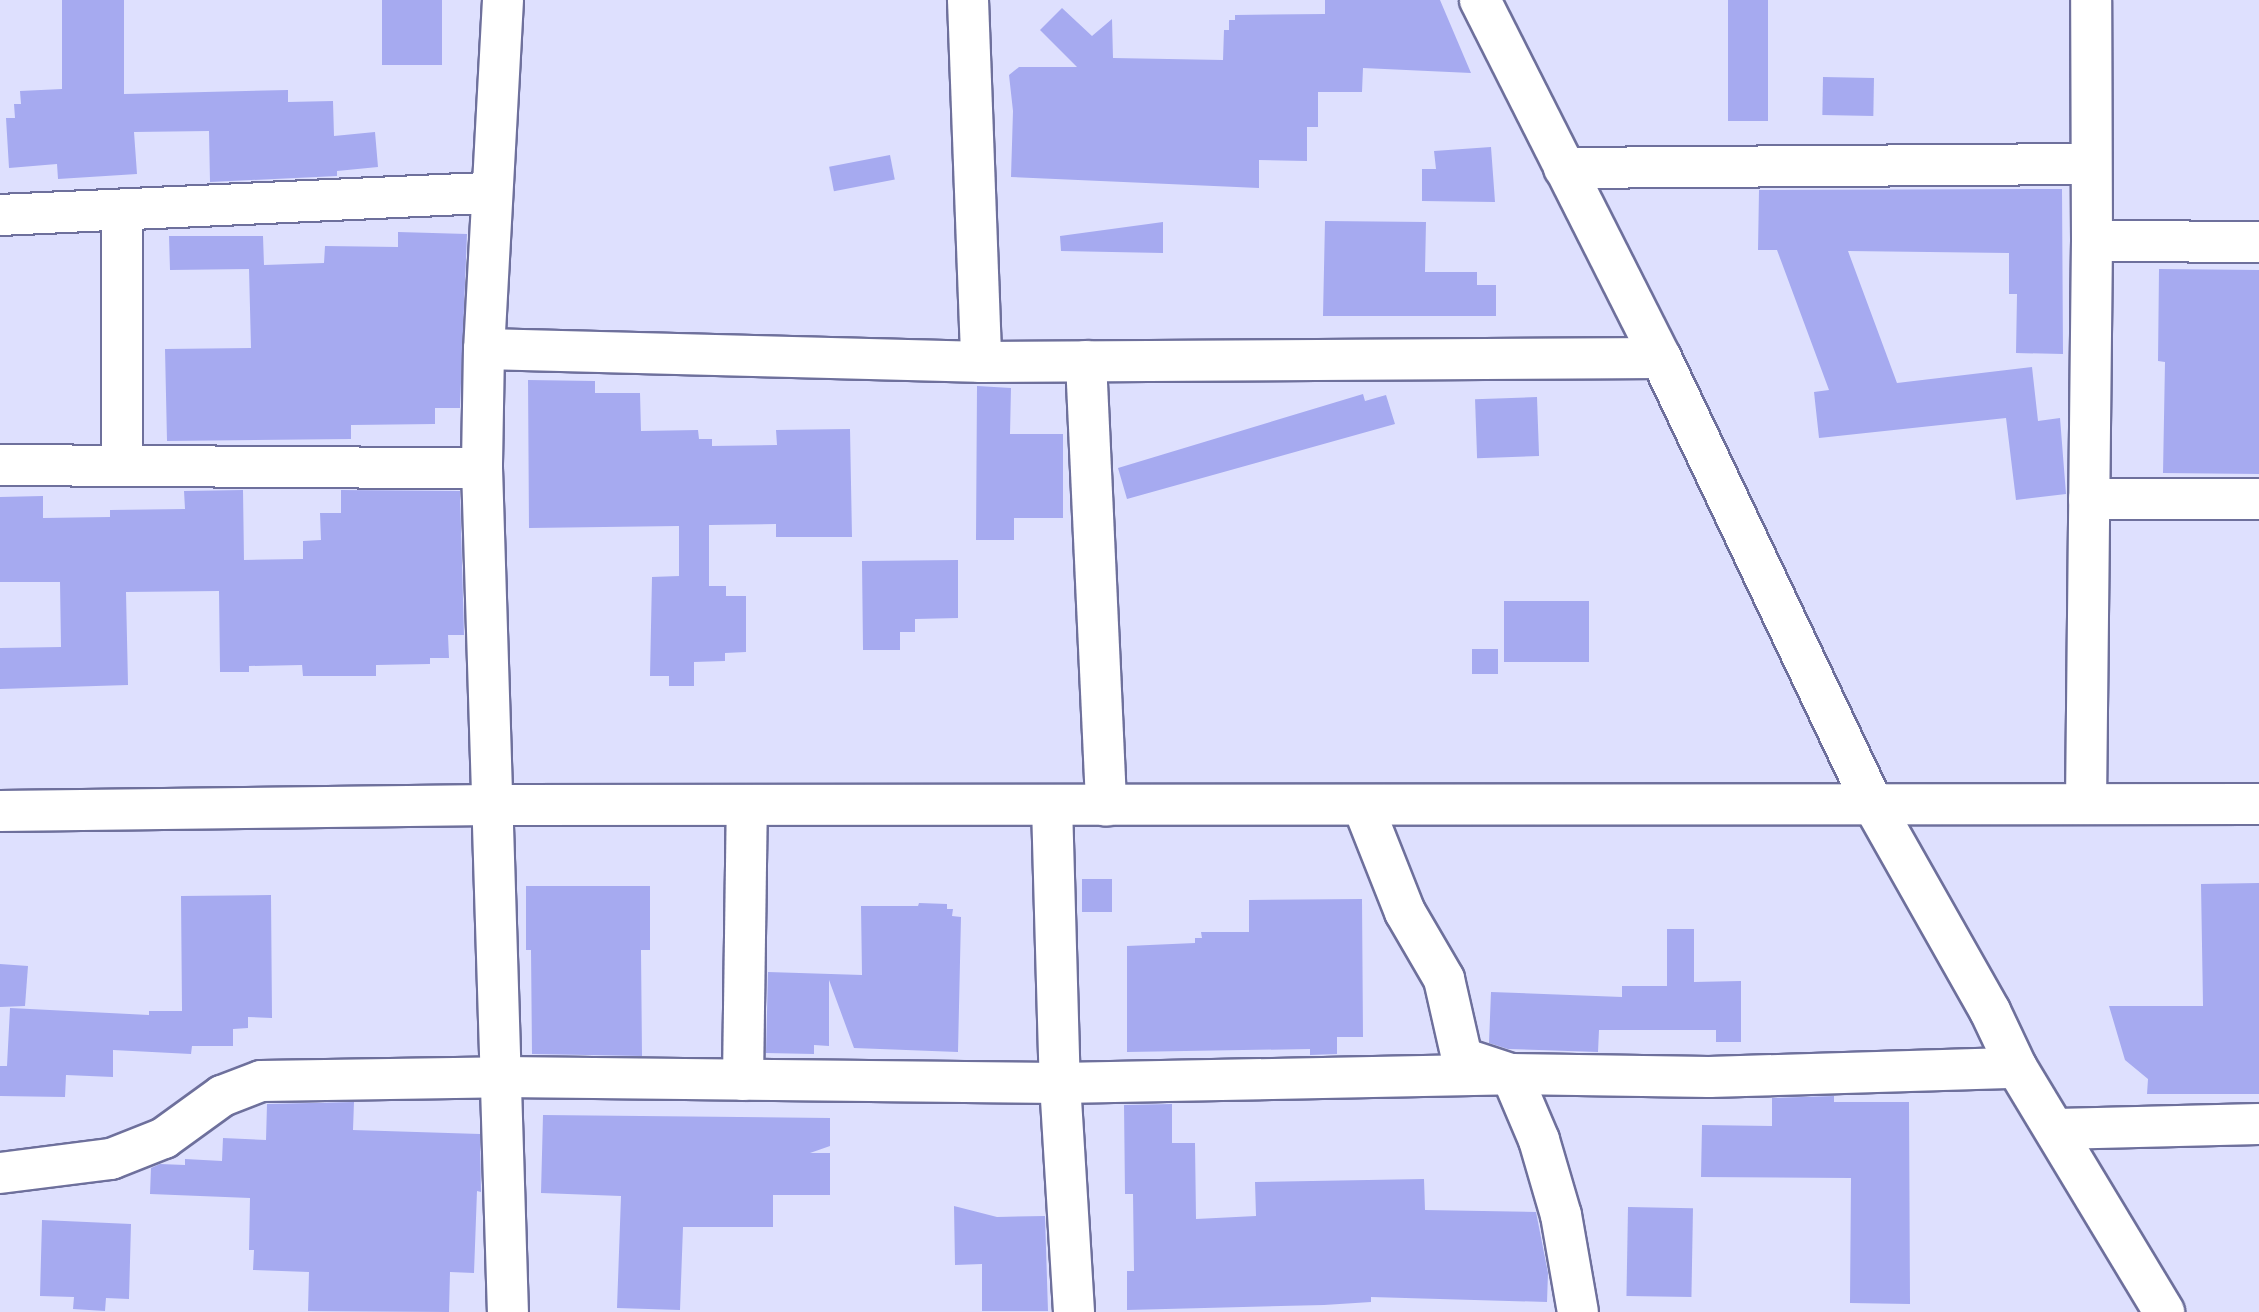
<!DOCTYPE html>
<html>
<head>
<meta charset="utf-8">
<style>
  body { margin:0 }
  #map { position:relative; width:2259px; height:1312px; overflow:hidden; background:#dee0fe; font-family:"Public Sans",sans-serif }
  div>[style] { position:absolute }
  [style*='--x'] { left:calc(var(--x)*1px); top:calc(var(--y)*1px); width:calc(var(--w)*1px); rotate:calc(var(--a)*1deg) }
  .building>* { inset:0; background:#a6aaf0; transform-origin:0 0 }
  .roads { filter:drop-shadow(2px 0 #6e709c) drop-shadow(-2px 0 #6e709c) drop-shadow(0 2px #6e709c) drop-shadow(0 -2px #6e709c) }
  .minor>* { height:40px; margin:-20px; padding:0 20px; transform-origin:20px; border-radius:20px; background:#fff }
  span { translate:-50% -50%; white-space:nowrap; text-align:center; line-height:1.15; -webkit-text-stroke:6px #eeeff9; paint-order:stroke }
</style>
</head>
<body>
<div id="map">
  <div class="building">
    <div style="clip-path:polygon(62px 0,124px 0,124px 94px,288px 90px,288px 102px,333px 101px,334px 136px,375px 132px,378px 167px,337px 171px,337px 176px,210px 182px,209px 131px,134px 132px,137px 174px,58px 179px,57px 164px,9px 168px,6px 118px,15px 118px,14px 104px,21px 104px,20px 91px,62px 89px)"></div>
    <div style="left:382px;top:0;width:60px;height:65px"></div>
    <div style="clip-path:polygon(1325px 0,1440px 0,1471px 73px,1363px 68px,1362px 92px,1318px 92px,1318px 127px,1307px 127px,1307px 161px,1259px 160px,1259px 188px,1011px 177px,1013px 111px,1009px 75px,1019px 67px,1077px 67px,1040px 30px,1062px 8px,1092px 36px,1112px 19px,1113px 58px,1223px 60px,1224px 30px,1229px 30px,1229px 20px,1235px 20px,1235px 15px,1325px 14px)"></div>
    <div style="left:1728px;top:0;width:40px;height:121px"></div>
    <div style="left:1823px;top:77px;width:51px;height:38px;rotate:1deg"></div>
    <div style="clip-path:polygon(1491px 147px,1495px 202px,1422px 201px,1422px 169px,1436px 169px,1434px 151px)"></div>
    <div style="left:890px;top:155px;width:25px;height:62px;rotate:79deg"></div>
    <div style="clip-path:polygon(2062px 189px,2063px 354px,2016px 353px,2017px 294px,2009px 294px,2009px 253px,1848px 251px,1897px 383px,2032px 367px,2038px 421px,2060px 418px,2066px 494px,2016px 500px,2006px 418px,1819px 438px,1814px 392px,1829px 390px,1777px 250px,1758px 250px,1759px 190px)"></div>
    <div style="clip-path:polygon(1325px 221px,1426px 222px,1425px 272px,1477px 272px,1477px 285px,1496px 285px,1496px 316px,1323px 316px)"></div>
    <div style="clip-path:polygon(1163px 222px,1163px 253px,1061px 251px,1060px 236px)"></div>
    <div style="clip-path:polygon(398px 232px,467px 234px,460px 408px,435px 408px,435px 424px,351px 425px,351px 439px,167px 441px,165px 349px,251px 348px,249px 269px,170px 270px,169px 236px,263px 236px,264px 265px,324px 263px,325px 246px,398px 247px)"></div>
    <div style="clip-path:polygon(2159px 269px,2259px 270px,2259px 474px,2163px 473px,2165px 362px,2158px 361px)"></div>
    <div style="clip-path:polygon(528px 380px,595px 381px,595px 393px,640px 393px,641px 431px,698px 430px,699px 439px,712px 439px,712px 446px,777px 445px,776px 430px,850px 429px,852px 537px,776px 537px,776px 524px,709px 525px,709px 586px,726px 586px,726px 596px,746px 596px,746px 652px,725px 653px,725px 661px,694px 662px,694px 686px,669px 686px,669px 676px,650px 676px,652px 577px,679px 576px,679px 526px,529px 528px)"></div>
    <div style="clip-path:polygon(977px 386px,1011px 388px,1010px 434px,1063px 434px,1063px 518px,1014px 518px,1014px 540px,976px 540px)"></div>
    <div style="clip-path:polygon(1363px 394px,1365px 401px,1386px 395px,1395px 424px,1127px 499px,1118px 468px)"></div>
    <div style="left:1537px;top:397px;width:59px;height:62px;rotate:88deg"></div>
    <div style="clip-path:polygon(243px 490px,244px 560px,303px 559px,303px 541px,321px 540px,320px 513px,341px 513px,341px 490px,460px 491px,464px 635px,448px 635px,449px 658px,430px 658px,430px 664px,376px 665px,376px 676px,303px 676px,302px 665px,249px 666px,249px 672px,220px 672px,219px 591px,126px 592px,128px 685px,0 689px,0 648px,61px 647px,60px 582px,0 582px,0 497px,43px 496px,43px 518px,110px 517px,110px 510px,185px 509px,184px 491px)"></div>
    <div style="clip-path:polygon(958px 560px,958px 618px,915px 619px,915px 632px,900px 632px,900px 650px,863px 650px,862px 561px)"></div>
    <div style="left:1589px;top:601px;width:61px;height:85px;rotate:90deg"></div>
    <div style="left:1472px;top:649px;width:26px;height:25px"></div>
    <div style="left:1082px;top:879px;width:30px;height:33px"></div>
    <div style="clip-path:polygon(2259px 883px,2259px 1094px,2147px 1094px,2148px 1079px,2125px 1060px,2109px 1006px,2203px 1006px,2201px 884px)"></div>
    <div style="clip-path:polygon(526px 886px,650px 886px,650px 950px,641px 950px,642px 1056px,532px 1054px,531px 950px,526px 950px)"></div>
    <div style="clip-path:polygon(271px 895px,272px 1018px,248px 1017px,248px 1028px,233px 1029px,233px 1046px,192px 1046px,191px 1054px,113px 1050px,113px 1077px,66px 1075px,65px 1097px,0 1096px,0 1066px,7px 1066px,10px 1008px,149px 1015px,149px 1011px,182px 1011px,181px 896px)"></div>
    <div style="clip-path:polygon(1362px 899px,1363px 1037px,1337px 1037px,1337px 1054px,1310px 1055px,1310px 1049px,1127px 1052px,1127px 946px,1195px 943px,1195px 938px,1202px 938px,1201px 932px,1249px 932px,1249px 900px)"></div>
    <div style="clip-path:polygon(919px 903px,947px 904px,947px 909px,953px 909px,952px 916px,961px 917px,958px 1052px,854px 1048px,829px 980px,829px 1046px,814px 1045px,814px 1054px,766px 1053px,768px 972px,862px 975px,861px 906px,918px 906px)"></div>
    <div style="clip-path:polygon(1667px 929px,1694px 929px,1694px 982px,1741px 981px,1741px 1042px,1716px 1042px,1716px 1030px,1599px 1030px,1598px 1052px,1508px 1049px,1489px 1043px,1491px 992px,1622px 997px,1622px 986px,1667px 986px)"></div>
    <div style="clip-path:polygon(0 964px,28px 966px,25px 1006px,0 1007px)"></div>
    <div style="clip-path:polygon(1834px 1096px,1834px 1102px,1909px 1102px,1910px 1304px,1850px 1303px,1851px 1178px,1701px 1177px,1702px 1125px,1772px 1126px,1772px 1098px)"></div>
    <div style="clip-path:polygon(354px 1102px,353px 1130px,480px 1134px,481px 1192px,477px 1191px,474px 1273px,450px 1272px,449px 1312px,308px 1311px,309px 1272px,253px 1270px,254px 1250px,249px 1250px,250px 1198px,150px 1194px,151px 1168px,160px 1164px,185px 1165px,185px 1159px,222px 1161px,223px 1138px,266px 1140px,267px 1104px)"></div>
    <div style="clip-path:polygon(1172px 1104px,1172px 1143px,1195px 1143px,1196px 1219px,1256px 1216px,1255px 1182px,1424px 1179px,1425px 1210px,1536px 1212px,1548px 1273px,1547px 1302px,1371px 1297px,1371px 1302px,1324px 1305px,1127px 1310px,1127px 1271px,1134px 1271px,1133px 1194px,1125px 1194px,1124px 1105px)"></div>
    <div style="clip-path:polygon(543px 1115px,830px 1118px,830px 1146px,810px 1153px,830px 1153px,830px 1195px,773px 1195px,773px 1227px,683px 1227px,680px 1310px,617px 1308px,621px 1196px,541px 1193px)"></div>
    <div style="clip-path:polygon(954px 1206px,997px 1217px,1045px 1216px,1048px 1311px,982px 1311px,982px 1264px,955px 1265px)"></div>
    <div style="left:1628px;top:1207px;width:65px;height:89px;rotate:1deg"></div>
    <div style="clip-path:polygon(42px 1220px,131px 1224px,129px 1299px,106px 1298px,105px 1311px,73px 1309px,74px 1297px,40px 1296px)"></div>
  </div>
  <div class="roads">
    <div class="minor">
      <div style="--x:503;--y:0;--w:350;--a:93.1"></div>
      <div style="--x:484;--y:349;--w:119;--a:91"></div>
      <div style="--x:482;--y:468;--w:844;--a:88.24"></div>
      <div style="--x:968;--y:0;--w:362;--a:87.9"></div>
      <div style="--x:1480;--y:0;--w:401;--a:63.2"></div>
      <div style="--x:1661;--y:358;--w:496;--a:64.6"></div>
      <div style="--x:1874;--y:806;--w:236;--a:60.5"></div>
      <div style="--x:1990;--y:1011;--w:63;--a:64.7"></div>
      <div style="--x:2017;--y:1068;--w:285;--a:58.9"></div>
      <div style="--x:1564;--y:168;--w:525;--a:-0.44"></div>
      <div style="--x:122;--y:210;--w:256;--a:90"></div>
      <div style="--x:0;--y:215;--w:492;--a:-2.6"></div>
      <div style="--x:2092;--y:241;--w:167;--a:0.3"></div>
      <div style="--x:484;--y:349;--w:497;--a:1.5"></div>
      <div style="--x:981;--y:362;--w:680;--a:-0.34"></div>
      <div style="--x:1086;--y:361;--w:445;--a:87.4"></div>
      <div style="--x:0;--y:465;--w:482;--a:0.4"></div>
      <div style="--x:2089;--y:499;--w:170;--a:0"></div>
      <div style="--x:2086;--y:804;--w:563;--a:-89.39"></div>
      <div style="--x:2092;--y:241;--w:241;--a:-90.2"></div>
      <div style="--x:1052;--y:805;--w:278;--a:88.4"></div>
      <div style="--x:1060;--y:1083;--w:229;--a:86.5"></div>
      <div style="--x:1363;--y:806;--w:114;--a:68.4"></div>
      <div style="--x:1405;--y:912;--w:78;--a:59.8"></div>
      <div style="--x:1444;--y:979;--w:81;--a:77.2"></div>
      <div style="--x:1462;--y:1058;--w:52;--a:18.1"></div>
      <div style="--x:1511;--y:1074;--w:72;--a:67"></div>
      <div style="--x:1539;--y:1140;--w:78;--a:73.7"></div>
      <div style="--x:1561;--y:1215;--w:98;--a:80.1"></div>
      <div style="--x:0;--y:811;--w:490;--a:-0.7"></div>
      <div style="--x:490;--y:805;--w:1769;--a:-0.03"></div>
      <div style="--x:743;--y:1080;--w:274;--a:-89.2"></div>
      <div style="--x:2057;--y:1129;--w:202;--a:-1.4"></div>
      <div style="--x:0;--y:1173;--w:112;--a:-7.2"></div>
      <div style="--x:111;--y:1159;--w:57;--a:-21.6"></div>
      <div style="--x:164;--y:1138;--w:72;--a:-35.9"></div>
      <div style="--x:222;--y:1096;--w:42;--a:-21"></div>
      <div style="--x:261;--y:1081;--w:242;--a:-0.9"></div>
      <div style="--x:503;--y:1077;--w:557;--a:0.62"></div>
      <div style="--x:1060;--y:1083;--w:451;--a:-1.1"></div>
      <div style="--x:1511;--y:1074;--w:198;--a:0.9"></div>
      <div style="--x:1709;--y:1077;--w:308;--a:-1.7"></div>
    </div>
  </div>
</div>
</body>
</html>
